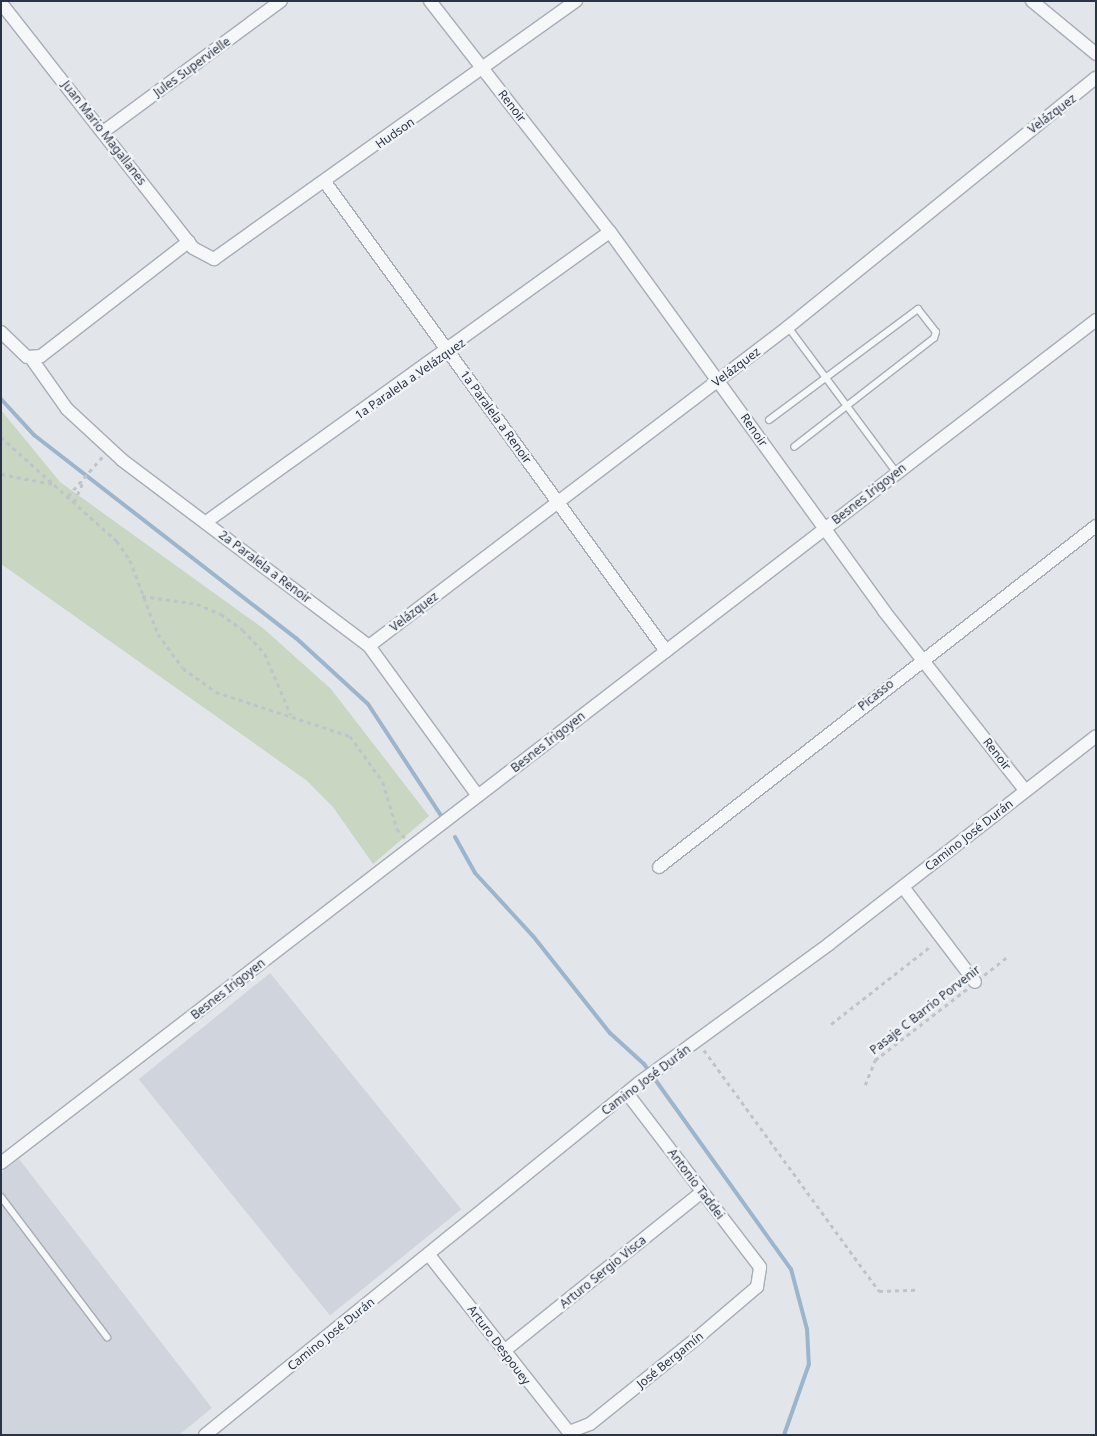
<!DOCTYPE html>
<html>
<head>
<meta charset="utf-8">
<style>
  body { margin:0 }
  #map { position:relative; width:1097px; height:1436px; overflow:hidden; background:#e2e6eb; font-family:"Noto Sans",sans-serif }
  div>[style] { position:absolute }
  [style*='--x'] { left:calc(var(--x)*1px); top:calc(var(--y)*1px); width:calc(var(--w)*1px); rotate:calc(var(--a)*1deg) }
  .built>* { inset:0; background:#d0d5dd; transform-origin:0 0 }
  .green>* { inset:0; background:#c8d6c2 }
  .stream>* { height:4px; margin:-2px; padding:0 2px; transform-origin:2px; border-radius:2px; background:#9bb5cd }
  .path>* { height:2.5px; margin-top:-1.25px; transform-origin:0; background:repeating-linear-gradient(90deg,#c0c4ca 0 4px,transparent 0 8px) }
  .roads { filter:drop-shadow(1px 0 #a7adb6) drop-shadow(-1px 0 #a7adb6) drop-shadow(0 1px #a7adb6) drop-shadow(0 -1px #a7adb6) }
  .lane>* { height:6px; margin:-3px; padding:0 3px; transform-origin:3px; border-radius:3px; background:#f5f7f9 }
  .street>* { height:12px; margin:-6px; padding:0 6px; transform-origin:6px; border-radius:6px; background:#f5f7f9 }
  span { translate:-50% -50%; white-space:nowrap; text-align:center; line-height:1.15; -webkit-text-stroke:4.5px #f2f5f8; paint-order:stroke }
  .street-label { font-size:12px; color:#293445 }
  .frame { position:absolute; inset:0; border:2px solid #293445; pointer-events:none }
</style>
</head>
<body>
<div id="map">
  <div class="built">
    <div style="left:270px;top:973px;width:304px;height:169px;rotate:51deg"></div>
    <div style="clip-path:polygon(19px 1159px,212px 1408px,179px 1435px,1px 1435px,1px 1173px)"></div>
  </div>
  <div class="green">
    <div style="clip-path:polygon(1px 410px,60px 482px,264px 629px,331px 689px,429px 816px,373px 864px,333px 807px,306px 780px,1px 564px)"></div>
  </div>
  <div class="stream">
    <div style="--x:1;--y:399;--w:49;--a:47.5"></div>
    <div style="--x:34;--y:435;--w:331;--a:37.8"></div>
    <div style="--x:296;--y:638;--w:98;--a:42.5"></div>
    <div style="--x:368;--y:704;--w:135;--a:56.8"></div>
    <div style="--x:455;--y:837;--w:41;--a:60.9"></div>
    <div style="--x:475;--y:873;--w:86;--a:47.4"></div>
    <div style="--x:533;--y:936;--w:124;--a:51.6"></div>
    <div style="--x:610;--y:1033;--w:46;--a:42.4"></div>
    <div style="--x:644;--y:1064;--w:252;--a:54.4"></div>
    <div style="--x:791;--y:1269;--w:62;--a:75.1"></div>
    <div style="--x:807;--y:1329;--w:35;--a:87"></div>
    <div style="--x:809;--y:1364;--w:75;--a:109.4"></div>
  </div>
  <div class="path">
    <div style="--x:1;--y:437;--w:156;--a:41.9"></div>
    <div style="--x:117;--y:541;--w:23;--a:56"></div>
    <div style="--x:130;--y:560;--w:79;--a:69.3"></div>
    <div style="--x:158;--y:634;--w:42;--a:53.7"></div>
    <div style="--x:183;--y:668;--w:41;--a:36"></div>
    <div style="--x:216;--y:692;--w:141;--a:18.2"></div>
    <div style="--x:350;--y:736;--w:57;--a:54.3"></div>
    <div style="--x:383;--y:782;--w:49;--a:73.4"></div>
    <div style="--x:397;--y:829;--w:12;--a:48"></div>
    <div style="--x:1;--y:474;--w:53;--a:10.9"></div>
    <div style="--x:68;--y:496;--w:52;--a:-48.9"></div>
    <div style="--x:74;--y:502;--w:20;--a:-66"></div>
    <div style="--x:142;--y:596;--w:56;--a:8.3"></div>
    <div style="--x:197;--y:604;--w:26;--a:23"></div>
    <div style="--x:221;--y:614;--w:27;--a:36"></div>
    <div style="--x:243;--y:630;--w:33;--a:47"></div>
    <div style="--x:265;--y:654;--w:66;--a:66.9"></div>
    <div style="--x:984;--y:975;--w:29;--a:-38"></div>
    <div style="--x:831;--y:1024;--w:128;--a:-38"></div>
    <div style="--x:704;--y:1050;--w:298;--a:54"></div>
    <div style="--x:879;--y:1291;--w:37;--a:-2"></div>
    <div style="--x:865;--y:1085;--w:27;--a:-68"></div>
    <div style="--x:875;--y:1060;--w:116;--a:-37.7"></div>
  </div>
  <div class="roads">
    <div class="lane">
      <div style="--x:788;--y:327;--w:182;--a:53.3"></div>
      <div style="--x:769;--y:420;--w:186;--a:-36.7"></div>
      <div style="--x:918;--y:309;--w:29;--a:52"></div>
      <div style="--x:936;--y:332;--w:6;--a:108"></div>
      <div style="--x:934;--y:338;--w:177;--a:142.1"></div>
      <div style="--x:1;--y:1197;--w:176;--a:52.9"></div>
    </div>
    <div class="street">
      <div style="--x:430;--y:1;--w:293;--a:52.1"></div>
      <div style="--x:610;--y:232;--w:468;--a:54.1"></div>
      <div style="--x:884;--y:611;--w:228;--a:51.8"></div>
      <div style="--x:1032;--y:1;--w:83;--a:39.6"></div>
      <div style="--x:1;--y:3;--w:311;--a:51.9"></div>
      <div style="--x:193;--y:248;--w:24;--a:28"></div>
      <div style="--x:214;--y:259;--w:445;--a:-35.5"></div>
      <div style="--x:103;--y:132;--w:221;--a:-36.4"></div>
      <div style="--x:325;--y:182;--w:580;--a:53.98"></div>
      <div style="--x:1;--y:332;--w:36;--a:44"></div>
      <div style="--x:27;--y:357;--w:14;--a:-4"></div>
      <div style="--x:41;--y:356;--w:187;--a:-37.8"></div>
      <div style="--x:31;--y:358;--w:62;--a:54.8"></div>
      <div style="--x:67;--y:409;--w:75;--a:42.8"></div>
      <div style="--x:122;--y:460;--w:309;--a:37"></div>
      <div style="--x:369;--y:646;--w:185;--a:54"></div>
      <div style="--x:206;--y:522;--w:497;--a:-35.7"></div>
      <div style="--x:369;--y:646;--w:527;--a:-37.28"></div>
      <div style="--x:788;--y:327;--w:396;--a:-39"></div>
      <div style="--x:659;--y:867;--w:554;--a:-37.97"></div>
      <div style="--x:903;--y:887;--w:119;--a:52.8"></div>
      <div style="--x:1;--y:1163;--w:1382;--a:-37.59"></div>
      <div style="--x:429;--y:1255;--w:226;--a:51.7"></div>
      <div style="--x:569;--y:1432;--w:22;--a:-21"></div>
      <div style="--x:590;--y:1424;--w:137;--a:-38.8"></div>
      <div style="--x:697;--y:1338;--w:79;--a:-40.4"></div>
      <div style="--x:757;--y:1287;--w:20;--a:-81"></div>
      <div style="--x:760;--y:1267;--w:219;--a:-127.4"></div>
      <div style="--x:504;--y:1351;--w:254;--a:-38.8"></div>
      <div style="--x:205;--y:1435;--w:560;--a:-39.06"></div>
      <div style="--x:640;--y:1082;--w:234;--a:-36.1"></div>
      <div style="--x:829;--y:944;--w:338;--a:-37.9"></div>
    </div>
  </div>
  <div class="street-label">
    <span style="left:192px;top:67px;rotate:-36deg">Jules Supervielle</span>
    <span style="left:512px;top:106px;rotate:52deg">Renoir</span>
    <span style="left:1052px;top:114px;rotate:-37deg">Velázquez</span>
    <span style="left:104px;top:133px;rotate:52deg">Juan Mario Magallanes</span>
    <span style="left:395px;top:133px;rotate:-35deg">Hudson</span>
    <span style="left:736px;top:367px;rotate:-37deg">Velázquez</span>
    <span style="left:410px;top:379px;rotate:-35deg">1a Paralela a Velázquez</span>
    <span style="left:496px;top:417px;rotate:54deg">1a Paralela a Renoir</span>
    <span style="left:754px;top:430px;rotate:55deg">Renoir</span>
    <span style="left:869px;top:494px;rotate:-38deg">Besnes Irigoyen</span>
    <span style="left:265px;top:567px;rotate:37deg">2a Paralela a Renoir</span>
    <span style="left:414px;top:612px;rotate:-37deg">Velázquez</span>
    <span style="left:876px;top:695px;rotate:-39deg">Picasso</span>
    <span style="left:548px;top:742px;rotate:-38deg">Besnes Irigoyen</span>
    <span style="left:997px;top:754px;rotate:52deg">Renoir</span>
    <span style="left:969px;top:835px;rotate:-38deg">Camino José Durán</span>
    <span style="left:228px;top:989px;rotate:-38deg">Besnes Irigoyen</span>
    <span style="left:925px;top:1010px;rotate:-38deg">Pasaje C Barrio Porvenir</span>
    <span style="left:646px;top:1080px;rotate:-37deg">Camino José Durán</span>
    <span style="left:696px;top:1184px;rotate:53deg">Antonio Taddei</span>
    <span style="left:603px;top:1272px;rotate:-39deg">Arturo Sergio Visca</span>
    <span style="left:331px;top:1334px;rotate:-39deg">Camino José Durán</span>
    <span style="left:499px;top:1345px;rotate:53deg">Arturo Despouey</span>
    <span style="left:670px;top:1360px;rotate:-39deg">José Bergamín</span>
  </div>
  <div class="frame"></div>
</div>
</body>
</html>
